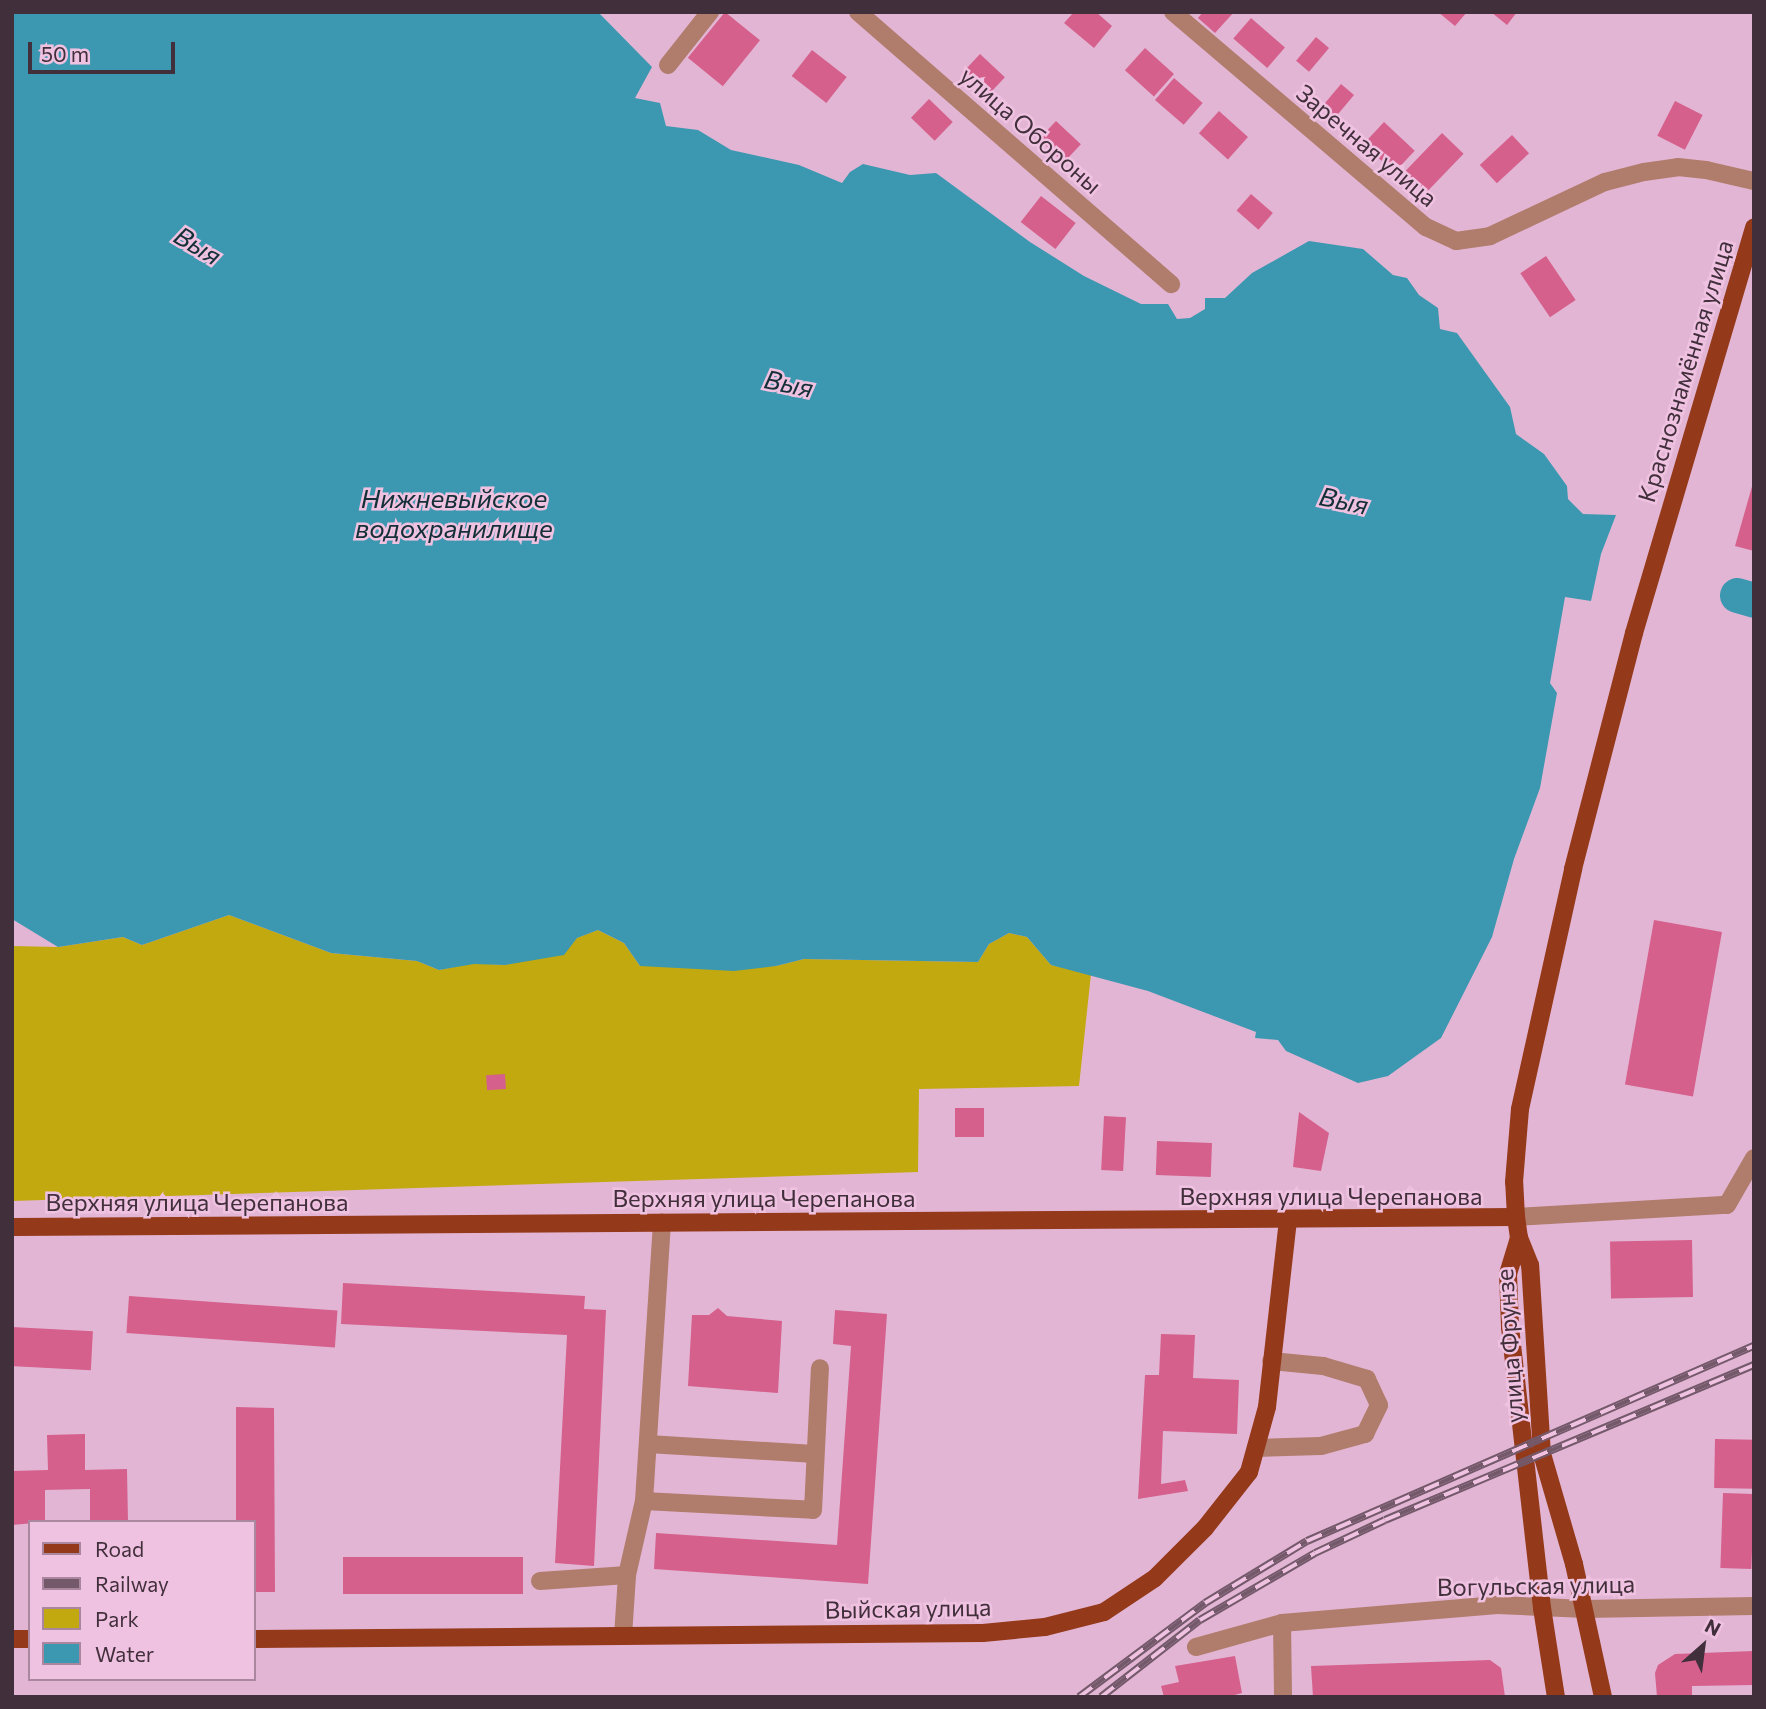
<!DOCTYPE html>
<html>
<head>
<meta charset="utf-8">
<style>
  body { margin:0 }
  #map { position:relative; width:1766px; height:1709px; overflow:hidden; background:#e3b5d4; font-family:Commissioner,sans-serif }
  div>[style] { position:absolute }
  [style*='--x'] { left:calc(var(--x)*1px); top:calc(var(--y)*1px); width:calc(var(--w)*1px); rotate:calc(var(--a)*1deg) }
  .green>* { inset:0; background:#c1a90f }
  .water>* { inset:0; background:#3c98b0 }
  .river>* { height:35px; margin:-17.5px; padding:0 17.5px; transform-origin:17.5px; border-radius:17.5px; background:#3c98b0 }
  .building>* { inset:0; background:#d5608c; transform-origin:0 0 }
  .minor>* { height:18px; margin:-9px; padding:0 9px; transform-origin:9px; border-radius:9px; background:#b07c6c }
  .major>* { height:18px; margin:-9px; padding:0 9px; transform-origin:9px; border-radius:9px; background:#943919 }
  .rail>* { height:8px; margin-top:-4px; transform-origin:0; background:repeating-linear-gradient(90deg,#f0c2e1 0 16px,#74596b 0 32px); box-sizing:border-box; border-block:2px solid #74596b }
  span { translate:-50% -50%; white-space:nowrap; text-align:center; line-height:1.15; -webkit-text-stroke:5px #f0c2e1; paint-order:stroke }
  .street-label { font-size:24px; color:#412f3b }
  .water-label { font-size:26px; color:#132f37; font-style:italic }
  .frame { position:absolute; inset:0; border:14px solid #412f3b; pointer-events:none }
  .legend { position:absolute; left:28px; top:1520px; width:228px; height:161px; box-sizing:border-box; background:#f0c2e1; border:2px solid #aa879f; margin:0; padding:9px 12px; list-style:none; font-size:21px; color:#412f3b }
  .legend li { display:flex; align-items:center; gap:14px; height:35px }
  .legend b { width:35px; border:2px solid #aa879f }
  .north { position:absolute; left:1668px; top:1611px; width:70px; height:70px; -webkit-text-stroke:5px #f0c2e1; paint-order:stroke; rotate:28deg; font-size:19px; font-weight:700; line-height:28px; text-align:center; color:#412f3b }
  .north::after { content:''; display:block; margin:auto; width:24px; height:32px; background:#412f3b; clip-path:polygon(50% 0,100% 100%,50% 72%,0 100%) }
  .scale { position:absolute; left:28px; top:42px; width:147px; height:32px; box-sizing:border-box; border:4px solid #412f3b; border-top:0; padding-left:9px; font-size:21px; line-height:24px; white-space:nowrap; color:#412f3b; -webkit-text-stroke:5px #f0c2e1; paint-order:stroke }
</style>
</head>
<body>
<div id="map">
  <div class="green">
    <div style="clip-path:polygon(229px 915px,331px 953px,417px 961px,439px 970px,474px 963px,505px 965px,598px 930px,624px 943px,640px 966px,776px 966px,804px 959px,978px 962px,989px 944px,1009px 933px,1027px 937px,1051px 965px,1091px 974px,1079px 1086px,919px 1089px,918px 1172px,12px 1201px,12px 946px,58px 947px,123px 937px,142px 945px)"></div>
  </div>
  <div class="water">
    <div style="clip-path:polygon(12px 12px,598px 12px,652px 67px,635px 98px,660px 103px,666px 126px,698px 130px,731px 150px,799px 165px,842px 183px,850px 172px,863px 164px,910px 175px,936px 173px,1030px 242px,1084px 276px,1141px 304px,1168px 304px,1177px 319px,1190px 318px,1205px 309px,1205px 298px,1225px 298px,1252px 273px,1309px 241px,1363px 249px,1393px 275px,1407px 278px,1419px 295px,1438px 308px,1440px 329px,1457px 333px,1510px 407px,1516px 434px,1544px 454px,1567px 486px,1568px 499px,1583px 514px,1616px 515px,1601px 554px,1591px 601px,1565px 597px,1550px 683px,1557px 693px,1540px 788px,1514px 859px,1492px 937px,1441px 1038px,1388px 1076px,1358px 1083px,1286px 1051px,1278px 1040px,1255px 1038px,1256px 1032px,1148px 991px,1051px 965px,1027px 937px,1009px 933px,989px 944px,978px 962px,804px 959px,776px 966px,734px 971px,640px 966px,624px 943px,598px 930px,577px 938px,564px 955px,505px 965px,474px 964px,439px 970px,417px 961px,331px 953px,229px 915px,142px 945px,123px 937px,58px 947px,12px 919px)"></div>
  </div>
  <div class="river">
    <div style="--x:1737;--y:595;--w:18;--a:16"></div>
  </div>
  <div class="building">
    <div style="left:725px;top:12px;width:45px;height:59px;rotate:39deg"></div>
    <div style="clip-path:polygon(1074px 12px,1096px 12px,1112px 26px,1094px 48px,1064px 23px)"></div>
    <div style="clip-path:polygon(1203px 12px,1234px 12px,1215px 33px,1198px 18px)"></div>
    <div style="clip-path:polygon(1438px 12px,1467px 12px,1455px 26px)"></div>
    <div style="clip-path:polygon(1491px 12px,1517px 12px,1507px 25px)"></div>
    <div style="left:1251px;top:18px;width:45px;height:27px;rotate:41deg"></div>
    <div style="left:1316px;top:37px;width:17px;height:31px;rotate:40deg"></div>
    <div style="left:1145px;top:48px;width:39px;height:30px;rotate:42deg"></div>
    <div style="left:812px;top:50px;width:44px;height:33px;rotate:38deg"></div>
    <div style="left:980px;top:54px;width:34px;height:26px;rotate:43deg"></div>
    <div style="left:1174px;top:78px;width:38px;height:29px;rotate:41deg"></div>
    <div style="left:1341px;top:84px;width:17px;height:31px;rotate:40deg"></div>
    <div style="left:929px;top:99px;width:33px;height:26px;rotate:44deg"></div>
    <div style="left:1675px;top:101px;width:31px;height:39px;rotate:27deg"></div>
    <div style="left:1219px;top:111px;width:39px;height:30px;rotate:42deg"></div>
    <div style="left:1056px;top:121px;width:34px;height:25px;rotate:43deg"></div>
    <div style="left:1384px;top:122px;width:42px;height:30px;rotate:43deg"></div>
    <div style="left:1442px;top:133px;width:30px;height:53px;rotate:44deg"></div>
    <div style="left:1512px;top:135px;width:25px;height:44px;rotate:47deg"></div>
    <div style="left:1251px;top:194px;width:29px;height:22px;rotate:41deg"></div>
    <div style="left:1041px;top:196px;width:44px;height:33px;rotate:38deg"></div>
    <div style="left:1546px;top:256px;width:53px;height:31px;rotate:56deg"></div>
    <div style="clip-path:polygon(1753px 483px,1754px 483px,1754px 551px,1735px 546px)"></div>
    <div style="left:1654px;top:920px;width:69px;height:167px;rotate:10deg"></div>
    <div style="left:505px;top:1074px;width:15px;height:19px;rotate:86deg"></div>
    <div style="left:955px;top:1108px;width:29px;height:29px"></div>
    <div style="clip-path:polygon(1299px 1112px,1329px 1133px,1321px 1171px,1293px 1167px)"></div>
    <div style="left:1104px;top:1116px;width:22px;height:54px;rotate:3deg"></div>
    <div style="left:1157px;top:1141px;width:55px;height:34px;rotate:2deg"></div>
    <div style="left:1692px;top:1240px;width:57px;height:82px;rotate:89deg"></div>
    <div style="clip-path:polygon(343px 1283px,585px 1296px,584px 1309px,606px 1310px,594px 1566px,555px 1563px,567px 1335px,341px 1324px)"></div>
    <div style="left:129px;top:1296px;width:209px;height:37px;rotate:4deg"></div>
    <div style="clip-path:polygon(718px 1308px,727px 1316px,782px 1321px,778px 1393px,688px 1386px,692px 1315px,709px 1315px)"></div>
    <div style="clip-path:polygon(835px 1310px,887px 1314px,868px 1584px,654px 1569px,656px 1533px,837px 1545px,851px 1346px,833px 1344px)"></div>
    <div style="left:12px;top:1327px;width:81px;height:39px;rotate:3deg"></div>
    <div style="clip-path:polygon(1161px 1334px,1195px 1335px,1193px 1378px,1239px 1380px,1237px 1434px,1163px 1431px,1161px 1484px,1185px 1480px,1188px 1491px,1138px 1499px,1145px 1375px,1159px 1375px)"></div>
    <div style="clip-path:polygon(236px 1407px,274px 1408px,275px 1592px,254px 1592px,254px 1522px,236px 1522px)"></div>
    <div style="clip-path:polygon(85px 1434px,85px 1470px,127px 1469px,128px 1522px,90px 1522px,90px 1489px,45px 1490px,45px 1522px,12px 1525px,12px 1471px,48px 1470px,47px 1435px)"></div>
    <div style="left:1715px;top:1439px;width:39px;height:49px;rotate:1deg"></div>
    <div style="left:1723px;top:1493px;width:31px;height:75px;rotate:2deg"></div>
    <div style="left:343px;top:1557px;width:180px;height:37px"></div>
    <div style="clip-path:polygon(1754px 1651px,1754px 1685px,1692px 1686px,1692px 1697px,1657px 1697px,1655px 1673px,1658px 1665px,1675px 1654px)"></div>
    <div style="clip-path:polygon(1235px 1656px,1242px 1693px,1227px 1697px,1164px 1697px,1161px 1686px,1179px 1682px,1175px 1666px)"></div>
    <div style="clip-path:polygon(1490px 1660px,1501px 1668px,1505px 1697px,1313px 1697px,1311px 1666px)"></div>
  </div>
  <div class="minor">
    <div style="--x:858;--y:12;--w:415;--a:41"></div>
    <div style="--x:1173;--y:12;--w:332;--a:40.4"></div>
    <div style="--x:1426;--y:227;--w:33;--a:25"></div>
    <div style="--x:1456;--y:241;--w:34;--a:-8"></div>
    <div style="--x:1490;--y:236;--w:127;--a:-25.2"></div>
    <div style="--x:1605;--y:182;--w:40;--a:-14.4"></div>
    <div style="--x:1644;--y:172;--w:34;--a:-8"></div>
    <div style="--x:1678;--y:167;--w:28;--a:6"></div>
    <div style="--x:1706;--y:170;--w:49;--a:12.9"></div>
    <div style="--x:668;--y:65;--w:68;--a:-51.6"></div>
    <div style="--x:1516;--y:1217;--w:211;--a:-3.3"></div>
    <div style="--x:1727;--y:1205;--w:54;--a:-60.1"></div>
    <div style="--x:648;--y:1444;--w:167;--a:3.4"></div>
    <div style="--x:1256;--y:1448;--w:65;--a:-1.8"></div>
    <div style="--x:1321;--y:1446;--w:46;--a:-15.3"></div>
    <div style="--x:1365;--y:1434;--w:32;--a:-64"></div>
    <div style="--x:1379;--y:1405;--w:29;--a:-115"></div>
    <div style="--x:1367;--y:1379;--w:46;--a:-163.5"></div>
    <div style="--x:1323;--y:1366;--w:52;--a:-174.5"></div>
    <div style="--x:644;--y:1501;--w:169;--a:3"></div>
    <div style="--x:813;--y:1510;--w:142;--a:-87.2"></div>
    <div style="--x:540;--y:1581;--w:87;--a:-3.9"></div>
    <div style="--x:1282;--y:1623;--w:74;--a:89.2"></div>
    <div style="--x:623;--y:1636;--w:61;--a:-86.2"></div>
    <div style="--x:627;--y:1575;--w:76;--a:-77.1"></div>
    <div style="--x:644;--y:1501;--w:279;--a:-86.3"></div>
    <div style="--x:1196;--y:1647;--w:89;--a:-15.6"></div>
    <div style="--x:1282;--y:1623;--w:216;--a:-4.8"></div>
    <div style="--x:1497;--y:1605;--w:88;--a:2.6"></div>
    <div style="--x:1585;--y:1609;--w:169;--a:-1"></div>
  </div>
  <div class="major">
    <div style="--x:12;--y:1227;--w:1504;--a:-0.38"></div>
    <div style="--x:1519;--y:1238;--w:38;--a:107"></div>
    <div style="--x:1508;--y:1274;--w:53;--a:87.8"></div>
    <div style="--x:1510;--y:1327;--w:283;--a:83.5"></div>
    <div style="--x:1542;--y:1608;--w:90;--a:81.1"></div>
    <div style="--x:12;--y:1639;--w:18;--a:0"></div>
    <div style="--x:254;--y:1639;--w:729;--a:-0.47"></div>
    <div style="--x:983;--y:1633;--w:62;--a:-5.5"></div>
    <div style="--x:1045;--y:1627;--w:61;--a:-14.3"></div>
    <div style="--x:1104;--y:1612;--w:61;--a:-33.7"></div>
    <div style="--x:1155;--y:1578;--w:71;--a:-45"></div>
    <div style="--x:1205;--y:1528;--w:71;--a:-51.8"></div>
    <div style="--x:1249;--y:1472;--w:67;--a:-74.5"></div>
    <div style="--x:1267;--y:1407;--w:187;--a:-83.6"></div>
    <div style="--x:1603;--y:1697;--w:136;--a:-102.3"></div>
    <div style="--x:1574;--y:1564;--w:115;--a:-106.2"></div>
    <div style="--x:1542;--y:1454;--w:189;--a:-93.6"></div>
    <div style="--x:1530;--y:1265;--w:29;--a:-112"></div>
    <div style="--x:1519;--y:1238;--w:21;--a:-98"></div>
    <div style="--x:1516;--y:1217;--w:35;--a:-93"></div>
    <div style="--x:1514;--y:1182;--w:73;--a:-85.3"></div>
    <div style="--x:1520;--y:1109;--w:246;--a:-77.5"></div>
    <div style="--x:1573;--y:869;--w:244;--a:-75.5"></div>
    <div style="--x:1634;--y:633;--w:423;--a:-73.5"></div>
  </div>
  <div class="rail">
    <div style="--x:1079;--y:1697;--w:157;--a:-36.7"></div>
    <div style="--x:1205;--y:1603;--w:119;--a:-31.3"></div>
    <div style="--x:1307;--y:1541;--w:488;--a:-23.6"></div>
    <div style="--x:1101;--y:1697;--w:125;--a:-37.9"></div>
    <div style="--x:1200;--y:1620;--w:133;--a:-30.2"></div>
    <div style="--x:1315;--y:1553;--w:77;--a:-25.2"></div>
    <div style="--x:1385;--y:1520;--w:400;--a:-22.8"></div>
  </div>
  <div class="street-label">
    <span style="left:1031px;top:130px;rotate:41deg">улица Обороны</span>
    <span style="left:1367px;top:145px;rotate:40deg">Заречная улица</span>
    <span style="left:1685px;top:371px;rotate:-73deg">Краснознамённая улица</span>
    <span style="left:1331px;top:1196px">Верхняя улица Черепанова</span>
    <span style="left:764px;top:1198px">Верхняя улица Черепанова</span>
    <span style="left:197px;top:1202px">Верхняя улица Черепанова</span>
    <span style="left:1509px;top:1346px;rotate:-94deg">улица Фрунзе</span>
    <span style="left:1536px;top:1585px;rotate:-1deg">Вогульская улица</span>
    <span style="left:908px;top:1608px;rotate:-1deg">Выйская улица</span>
  </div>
  <div class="water-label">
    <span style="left:198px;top:245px;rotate:31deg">Выя</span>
    <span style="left:789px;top:383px;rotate:12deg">Выя</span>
    <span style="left:454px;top:513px">Нижневыйское<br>водохранилище</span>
    <span style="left:1344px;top:500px;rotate:12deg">Выя</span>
  </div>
  <div class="frame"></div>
  <ul class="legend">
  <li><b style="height:9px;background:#943919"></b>Road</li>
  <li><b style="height:9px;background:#74596b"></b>Railway</li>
  <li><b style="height:19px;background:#c1a90f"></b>Park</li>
  <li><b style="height:19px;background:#3c98b0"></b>Water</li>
  </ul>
  <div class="north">N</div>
  <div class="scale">50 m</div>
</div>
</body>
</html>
